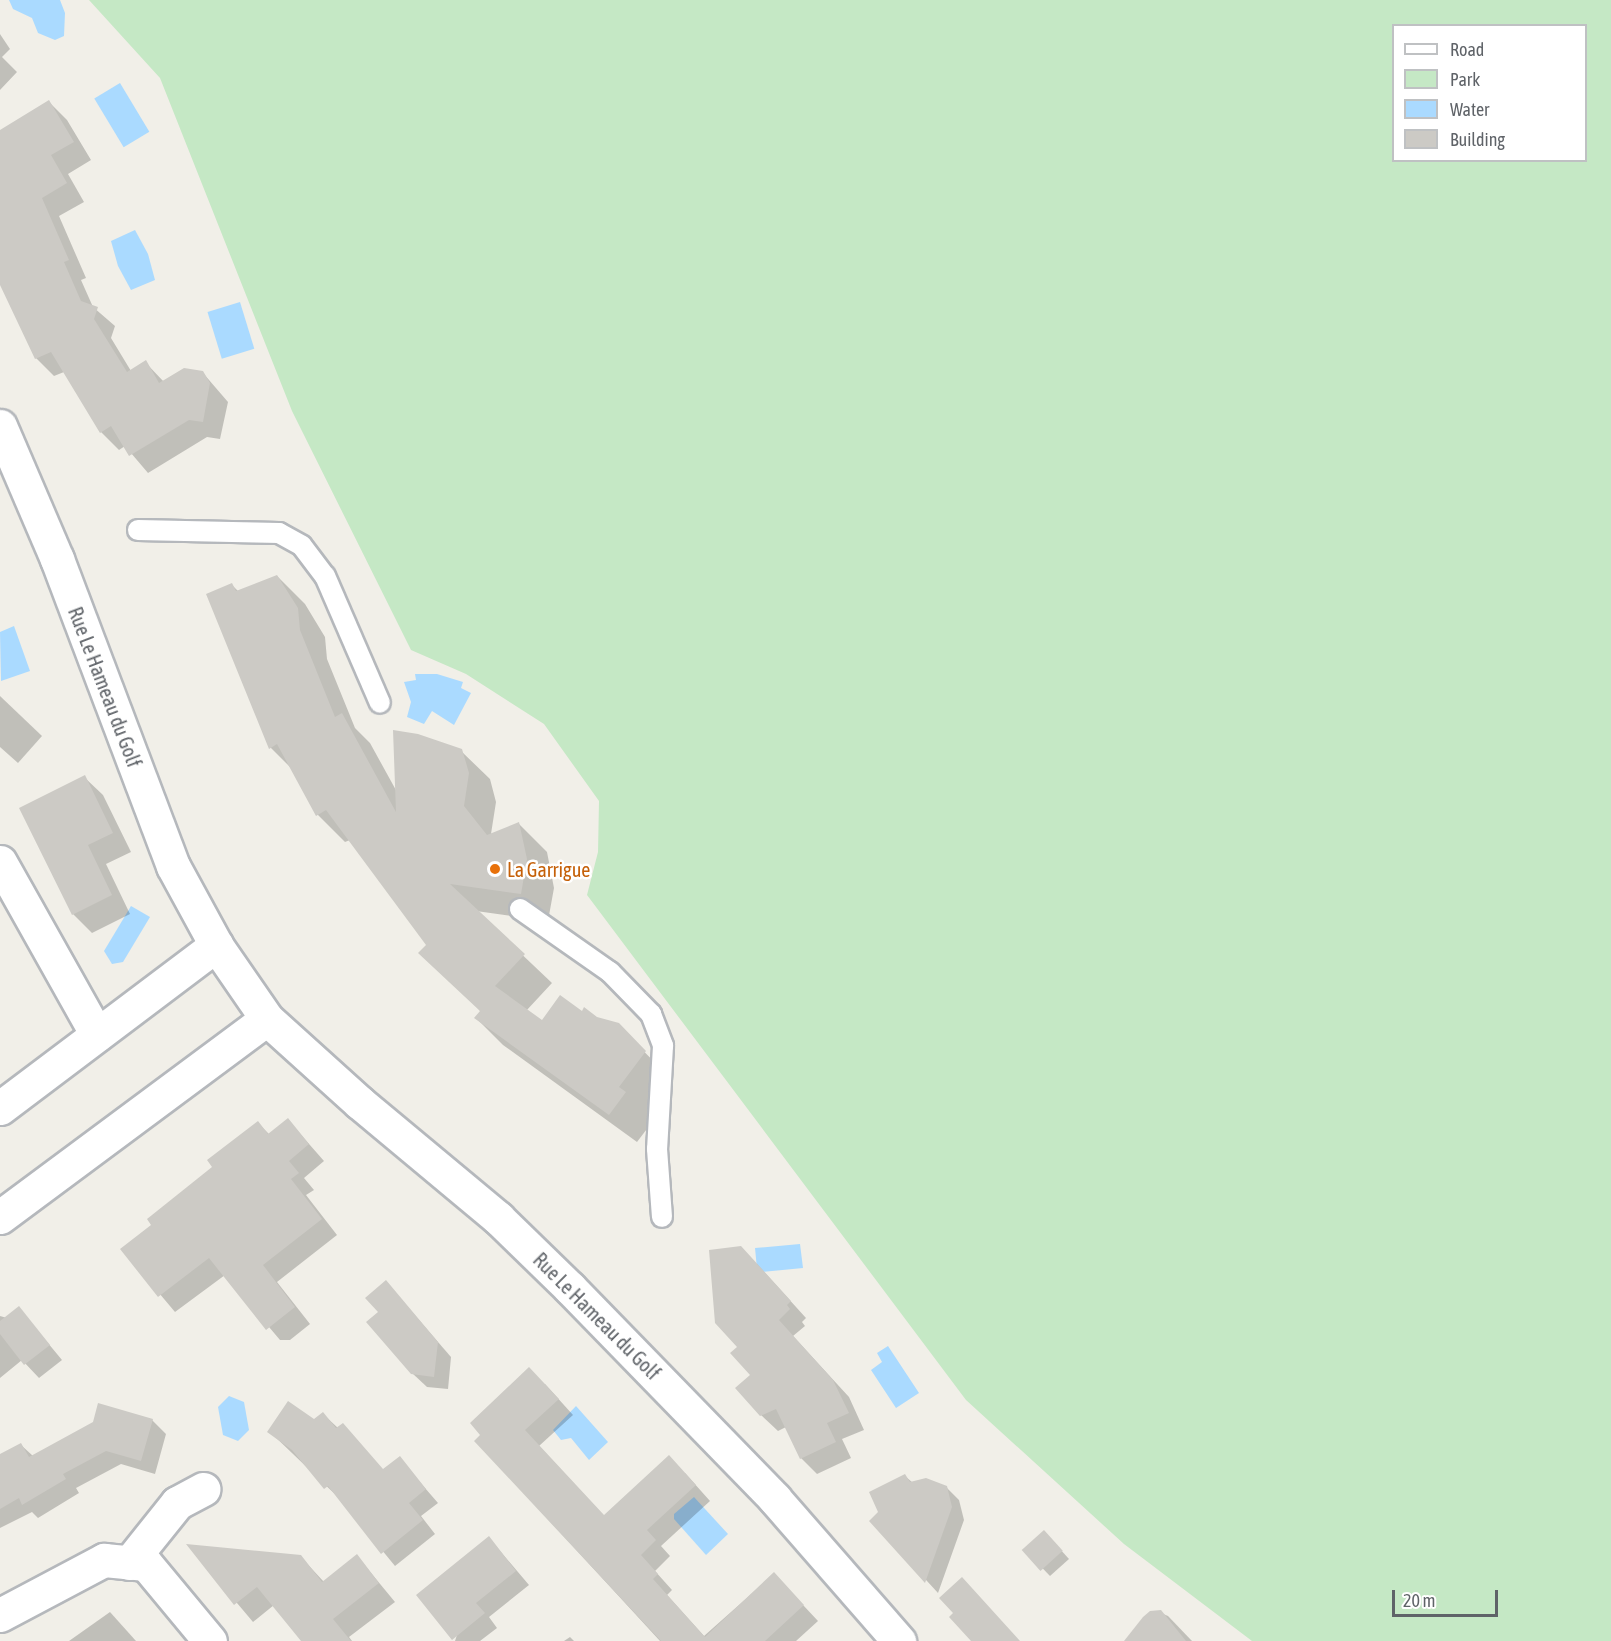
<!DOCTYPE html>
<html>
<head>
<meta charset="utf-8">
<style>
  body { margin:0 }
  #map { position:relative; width:1611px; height:1641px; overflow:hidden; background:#f1efe8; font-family:"Asap Condensed",sans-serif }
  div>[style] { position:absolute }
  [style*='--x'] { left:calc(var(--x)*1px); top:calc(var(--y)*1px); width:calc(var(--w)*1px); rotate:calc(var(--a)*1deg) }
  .green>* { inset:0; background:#c5e8c5 }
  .water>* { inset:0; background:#aadaff; transform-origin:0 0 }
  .shadow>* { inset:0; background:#0003 }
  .building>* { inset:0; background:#cccac5; transform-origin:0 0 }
  .roads { filter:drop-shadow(2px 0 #b5b8bc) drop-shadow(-2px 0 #b5b8bc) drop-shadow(0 2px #b5b8bc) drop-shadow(0 -2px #b5b8bc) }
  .service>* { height:20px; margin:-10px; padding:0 10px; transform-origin:10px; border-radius:10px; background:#fff }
  .minor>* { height:33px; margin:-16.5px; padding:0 16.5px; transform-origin:16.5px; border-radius:16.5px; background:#fff }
  .dots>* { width:16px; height:16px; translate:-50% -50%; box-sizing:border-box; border:3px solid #fff; border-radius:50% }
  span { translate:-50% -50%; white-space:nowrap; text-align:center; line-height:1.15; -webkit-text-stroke:5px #fff; paint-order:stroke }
  .street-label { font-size:20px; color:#5f6368 }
  .food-label { font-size:20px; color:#c56008 }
  .left { translate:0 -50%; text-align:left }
  .legend { position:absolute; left:1392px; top:24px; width:195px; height:138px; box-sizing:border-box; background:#fff; border:2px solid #bfc1c3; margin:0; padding:8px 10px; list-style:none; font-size:18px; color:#5f6368 }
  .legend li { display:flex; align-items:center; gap:12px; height:30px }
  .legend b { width:30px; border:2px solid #bfc1c3 }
  .scale { position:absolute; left:1392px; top:1590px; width:106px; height:27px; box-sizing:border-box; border:3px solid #5f6368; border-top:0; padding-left:8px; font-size:18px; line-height:21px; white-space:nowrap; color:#5f6368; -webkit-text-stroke:4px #fff; paint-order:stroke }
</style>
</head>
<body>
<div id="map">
  <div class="green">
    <div style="clip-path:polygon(evenodd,89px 0,1611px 0,1611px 1641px,1252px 1641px,1124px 1544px,966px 1400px,587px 895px,598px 852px,599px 801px,544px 724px,466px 674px,411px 650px,292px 411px,160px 78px,89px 0,1394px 26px,1586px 26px,1586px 160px,1394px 160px,1394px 26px)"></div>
  </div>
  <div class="water">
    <div style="clip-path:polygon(9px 0,60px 0,65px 13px,64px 36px,55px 40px,38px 33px,32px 18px,13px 9px)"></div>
    <div style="left:120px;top:83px;width:57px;height:30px;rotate:59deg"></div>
    <div style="clip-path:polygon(135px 230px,148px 254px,155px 280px,131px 290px,118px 266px,111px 241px)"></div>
    <div style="left:240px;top:302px;width:49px;height:34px;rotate:73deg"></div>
    <div style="clip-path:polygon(14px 626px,30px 671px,1px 681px,0 632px)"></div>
    <div style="clip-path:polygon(415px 674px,437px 674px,463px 682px,461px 688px,471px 693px,454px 725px,432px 711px,424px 724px,407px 717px,411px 702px,404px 682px,416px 680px)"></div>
    <div style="clip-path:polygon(131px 906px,150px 917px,123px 962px,112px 964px,104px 951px)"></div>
    <div style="clip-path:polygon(800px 1244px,803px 1268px,761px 1272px,757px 1269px,755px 1248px)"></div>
    <div style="clip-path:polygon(888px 1346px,919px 1393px,896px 1408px,871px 1370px,882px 1362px,877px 1353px)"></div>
    <div style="clip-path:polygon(229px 1396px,244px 1402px,249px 1430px,238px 1441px,223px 1435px,218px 1407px)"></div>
    <div style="clip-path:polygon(576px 1406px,608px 1442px,589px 1460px,571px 1438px,561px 1440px,553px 1430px)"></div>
    <div style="clip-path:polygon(694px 1497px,728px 1534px,706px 1555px,674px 1519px,674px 1514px)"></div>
  </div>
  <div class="shadow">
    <div style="clip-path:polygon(0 34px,10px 49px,2px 57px,17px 72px,0 90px)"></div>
    <div style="clip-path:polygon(49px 102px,67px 120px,91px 160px,68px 174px,84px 202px,59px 216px,86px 278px,81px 280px,93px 307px,115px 326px,111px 338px,131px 371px,145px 362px,164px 382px,203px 373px,228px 402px,220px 439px,207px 437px,148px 473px,125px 446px,119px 450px,101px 432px,64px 372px,54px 376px,36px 358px,0 281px,0 174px)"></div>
    <div style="clip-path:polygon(277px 576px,305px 604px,325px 637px,327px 659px,355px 728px,370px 743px,397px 792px,461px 751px,490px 779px,496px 802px,491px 834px,519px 824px,547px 852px,554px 888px,548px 921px,476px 911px,552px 983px,526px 1011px,542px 1022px,582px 1013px,618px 1025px,672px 1080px,647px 1115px,653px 1121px,637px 1142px,503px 1045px,476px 1018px,481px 1012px,350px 840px,345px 842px,318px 815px,293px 770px,271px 748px,232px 585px,239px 592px)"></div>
    <div style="clip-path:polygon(0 696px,42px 736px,18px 763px,0 747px)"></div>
    <div style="clip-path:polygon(84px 777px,103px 795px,131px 852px,106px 864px,130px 914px,92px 933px,73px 914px)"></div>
    <div style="clip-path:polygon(288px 1120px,324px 1161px,304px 1178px,314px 1190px,306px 1195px,337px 1235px,277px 1282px,310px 1324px,290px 1340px,280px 1340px,225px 1275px,175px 1312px,122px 1249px,153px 1225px,258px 1123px,269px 1134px)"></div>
    <div style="clip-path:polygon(757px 1264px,806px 1318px,802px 1322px,805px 1326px,793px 1336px,849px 1397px,864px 1430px,842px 1439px,851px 1458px,817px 1474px,801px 1458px,786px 1427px,778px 1431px,761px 1415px,752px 1375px,739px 1347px)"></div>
    <div style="clip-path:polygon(386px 1282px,451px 1357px,448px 1389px,427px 1387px,412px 1373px,380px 1312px)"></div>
    <div style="clip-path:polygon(19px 1308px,62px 1360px,39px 1378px,22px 1360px,0 1378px,0 1316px,7px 1318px)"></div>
    <div style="clip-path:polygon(545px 1384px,573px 1415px,539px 1446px,604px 1516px,685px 1473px,710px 1501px,661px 1546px,670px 1556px,655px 1571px,672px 1590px,667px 1595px,704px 1636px,774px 1574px,818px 1621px,796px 1641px,660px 1641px,476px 1441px)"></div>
    <div style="clip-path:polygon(323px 1414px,384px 1471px,399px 1458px,438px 1503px,421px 1516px,435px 1534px,395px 1566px,340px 1499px,269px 1431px,314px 1421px)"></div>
    <div style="clip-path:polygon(152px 1420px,166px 1434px,155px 1474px,121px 1464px,76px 1488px,79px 1493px,38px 1518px,32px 1512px,0 1528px,0 1456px,21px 1445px,33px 1456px)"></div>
    <div style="clip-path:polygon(905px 1476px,913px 1483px,946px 1487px,959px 1500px,964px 1520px,938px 1593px,872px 1521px)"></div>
    <div style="clip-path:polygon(489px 1538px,529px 1585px,489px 1617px,497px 1628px,480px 1641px,455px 1641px)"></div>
    <div style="clip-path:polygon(1050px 1538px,1069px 1559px,1050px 1576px,1025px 1550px)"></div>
    <div style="clip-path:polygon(189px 1546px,300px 1556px,324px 1582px,357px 1556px,395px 1602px,349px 1637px,352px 1641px,302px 1641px,274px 1605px,253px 1622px)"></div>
    <div style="clip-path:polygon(1156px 1611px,1168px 1616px,1192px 1641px,1126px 1641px)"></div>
    <div style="clip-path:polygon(110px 1612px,136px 1641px,69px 1641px)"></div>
    <div style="clip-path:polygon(570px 1637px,574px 1641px,564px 1641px)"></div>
  </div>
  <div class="building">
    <div style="clip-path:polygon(49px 100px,74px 142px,51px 155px,67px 183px,42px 198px,69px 260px,64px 262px,81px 301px,98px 307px,94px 319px,127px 372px,146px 360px,159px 383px,184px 368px,203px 371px,210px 383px,203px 422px,189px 420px,129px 456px,111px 426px,100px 433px,51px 352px,35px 359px,0 285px,0 130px)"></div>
    <div style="clip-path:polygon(277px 575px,298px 608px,300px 630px,335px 717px,342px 713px,396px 812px,393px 730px,418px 734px,462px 749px,469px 773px,464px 806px,487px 835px,519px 822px,527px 859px,521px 894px,450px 884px,525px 954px,495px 986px,542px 1020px,560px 995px,582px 1011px,584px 1007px,597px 1017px,619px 1023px,646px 1051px,619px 1087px,626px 1092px,609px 1115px,474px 1018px,480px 1011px,418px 953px,426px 945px,326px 810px,316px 816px,277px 744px,269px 749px,206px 594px,232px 583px,236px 591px)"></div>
    <div style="clip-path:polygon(85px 775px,113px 833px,88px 845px,112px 895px,72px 915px,19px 808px)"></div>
    <div style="clip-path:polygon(288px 1118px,309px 1144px,289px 1161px,299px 1173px,291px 1179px,322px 1219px,263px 1265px,295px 1307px,266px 1330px,209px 1258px,158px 1297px,120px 1249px,151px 1225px,147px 1219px,212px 1167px,207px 1160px,258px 1121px,268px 1134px)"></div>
    <div style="clip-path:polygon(741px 1246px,791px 1301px,787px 1305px,790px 1309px,779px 1320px,833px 1380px,849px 1413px,827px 1423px,836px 1442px,800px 1459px,776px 1409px,760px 1416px,735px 1388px,750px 1375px,730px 1353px,737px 1347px,715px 1323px,709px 1250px)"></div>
    <div style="clip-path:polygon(386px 1280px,438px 1342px,434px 1377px,411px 1374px,366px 1322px,378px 1312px,365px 1298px)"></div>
    <div style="clip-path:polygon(19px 1306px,50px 1345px,24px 1365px,0 1334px,0 1321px)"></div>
    <div style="clip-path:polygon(529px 1367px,559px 1399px,525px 1430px,604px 1515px,669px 1455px,696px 1485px,647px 1530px,656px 1540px,641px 1555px,658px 1574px,653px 1579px,705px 1637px,774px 1572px,804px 1605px,765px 1641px,661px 1641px,474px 1441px,480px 1435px,470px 1423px)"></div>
    <div style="clip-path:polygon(288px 1401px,314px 1419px,323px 1412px,336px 1428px,343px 1423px,383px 1469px,400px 1456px,426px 1489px,409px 1503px,423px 1520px,381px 1554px,328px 1486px,324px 1489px,292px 1450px,267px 1432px)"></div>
    <div style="clip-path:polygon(98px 1403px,153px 1419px,141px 1461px,106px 1451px,63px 1474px,66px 1479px,22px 1505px,19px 1498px,0 1509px,0 1454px,21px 1443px,29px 1457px,93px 1422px)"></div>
    <div style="clip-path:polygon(905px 1474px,910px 1482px,926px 1478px,947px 1486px,952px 1507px,925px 1583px,869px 1521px,878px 1512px,869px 1492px)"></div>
    <div style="left:1044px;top:1530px;width:28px;height:30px;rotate:48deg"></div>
    <div style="clip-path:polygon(489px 1536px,516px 1571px,476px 1603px,485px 1613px,452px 1640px,416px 1595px)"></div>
    <div style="clip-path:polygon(186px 1544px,301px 1555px,322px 1582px,357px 1554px,379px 1583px,333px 1619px,351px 1641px,301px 1641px,257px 1587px,234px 1605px)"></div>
    <div style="clip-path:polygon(962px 1577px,1020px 1641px,971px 1641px,949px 1617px,953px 1613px,939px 1598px)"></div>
    <div style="clip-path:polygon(1161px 1610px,1186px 1641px,1124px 1641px,1143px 1617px,1150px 1611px)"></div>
  </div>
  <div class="roads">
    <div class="service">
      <div style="--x:138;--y:530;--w:141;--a:1.2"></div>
      <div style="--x:279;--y:533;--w:26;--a:29"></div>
      <div style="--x:302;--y:546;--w:38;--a:53"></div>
      <div style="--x:325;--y:576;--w:138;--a:66.6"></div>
      <div style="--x:520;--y:909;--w:110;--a:35"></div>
      <div style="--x:610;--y:972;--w:59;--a:45.7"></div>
      <div style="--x:651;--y:1014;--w:34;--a:69"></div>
      <div style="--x:663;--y:1046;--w:103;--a:93.3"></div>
      <div style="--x:657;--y:1149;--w:68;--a:85.8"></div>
    </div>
    <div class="minor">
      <div style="--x:0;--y:426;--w:145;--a:66.8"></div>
      <div style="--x:57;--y:559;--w:328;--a:69.3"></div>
      <div style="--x:173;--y:866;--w:90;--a:61.4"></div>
      <div style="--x:216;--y:945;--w:90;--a:55.4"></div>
      <div style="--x:267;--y:1019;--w:125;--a:42.1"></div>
      <div style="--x:360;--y:1103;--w:180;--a:39.8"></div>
      <div style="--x:498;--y:1218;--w:100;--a:44.2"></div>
      <div style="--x:570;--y:1288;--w:294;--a:45.8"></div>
      <div style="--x:775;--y:1499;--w:189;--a:48.9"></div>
      <div style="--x:0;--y:862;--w:198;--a:60.7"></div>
      <div style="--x:0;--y:1108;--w:271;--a:-37"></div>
      <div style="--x:0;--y:1217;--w:332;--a:-36.6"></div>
      <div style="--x:129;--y:1563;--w:77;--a:-51.3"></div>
      <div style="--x:177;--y:1503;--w:30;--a:-28"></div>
      <div style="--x:0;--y:1615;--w:118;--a:-27.9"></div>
      <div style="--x:104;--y:1560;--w:42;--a:5.4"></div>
      <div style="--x:146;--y:1564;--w:100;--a:50.3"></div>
    </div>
  </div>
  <div class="dots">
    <div style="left:495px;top:869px;background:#e8710a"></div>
  </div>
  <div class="street-label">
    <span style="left:105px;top:687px;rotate:69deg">Rue Le Hameau du Golf</span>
    <span style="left:597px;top:1316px;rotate:45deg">Rue Le Hameau du Golf</span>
  </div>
  <div class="food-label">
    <span class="left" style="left:507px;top:869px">La Garrigue</span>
  </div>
  <ul class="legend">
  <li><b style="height:8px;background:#fff"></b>Road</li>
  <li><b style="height:16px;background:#c5e8c5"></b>Park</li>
  <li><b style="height:16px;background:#aadaff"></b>Water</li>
  <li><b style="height:16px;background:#cccac5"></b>Building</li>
  </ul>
  <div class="scale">20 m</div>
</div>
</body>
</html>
